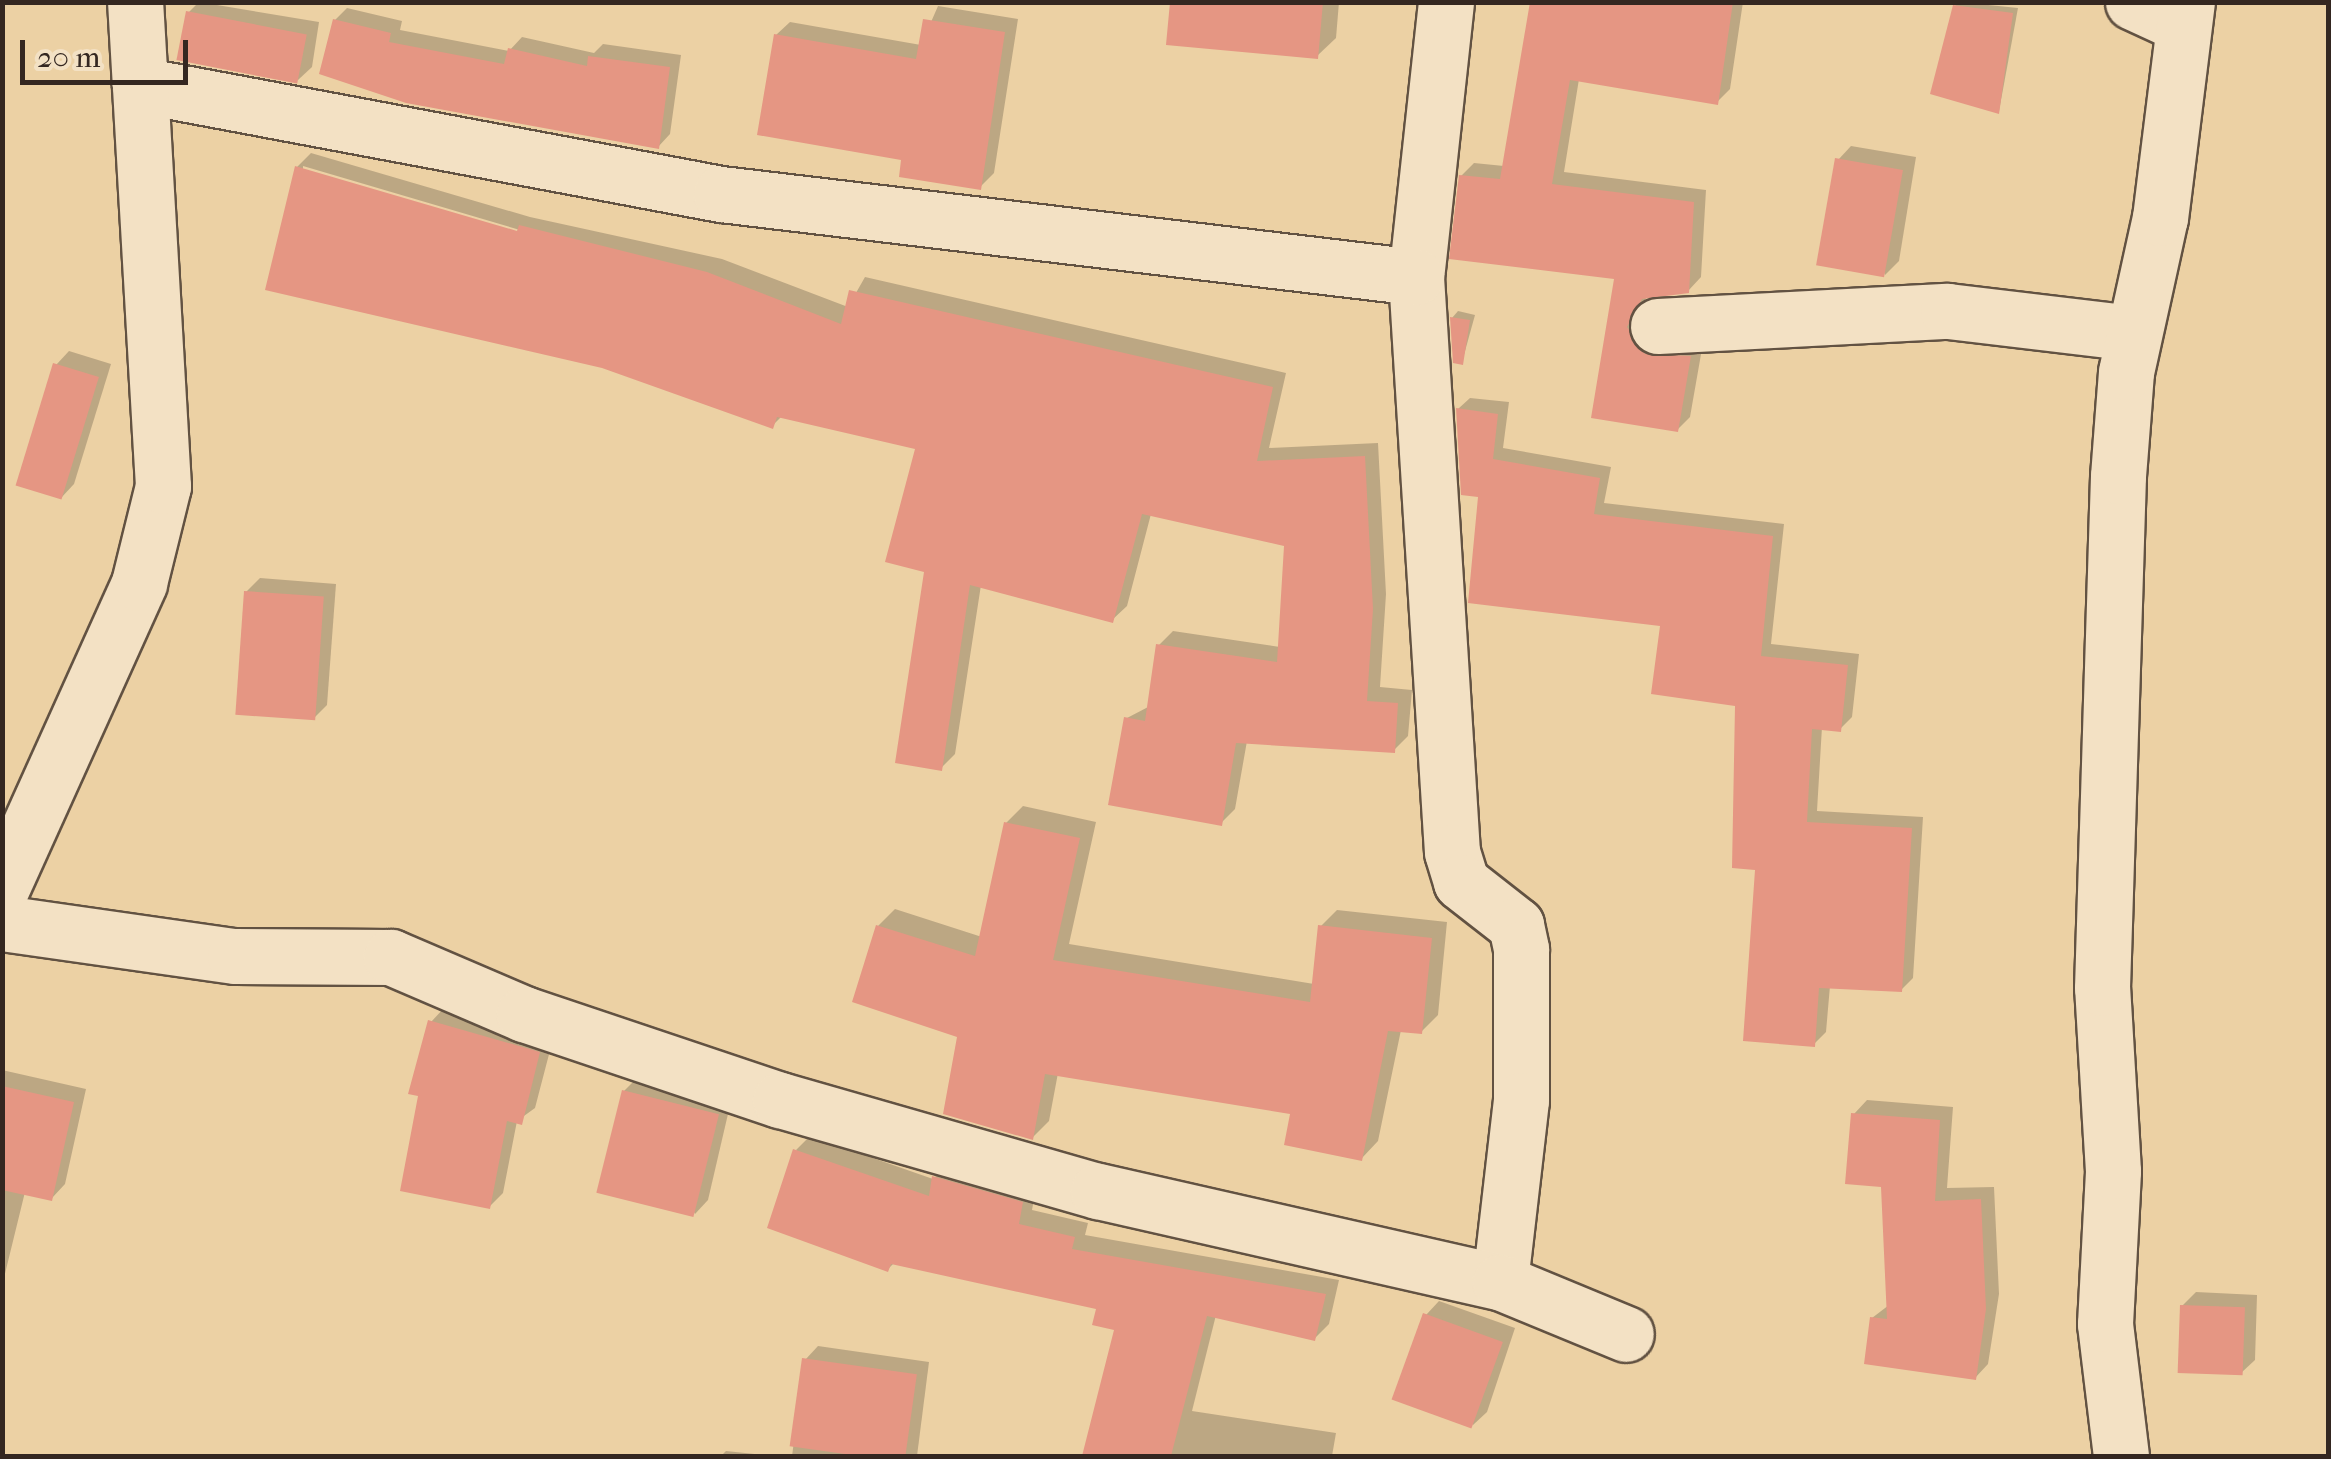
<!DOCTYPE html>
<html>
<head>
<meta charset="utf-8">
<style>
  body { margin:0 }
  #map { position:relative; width:2331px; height:1459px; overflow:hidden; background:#ecd1a4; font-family:"IM FELL French Canon",serif }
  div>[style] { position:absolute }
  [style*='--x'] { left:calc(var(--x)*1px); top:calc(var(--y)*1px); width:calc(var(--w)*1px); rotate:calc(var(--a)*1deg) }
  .shadow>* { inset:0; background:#0003 }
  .building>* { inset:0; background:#e59683; transform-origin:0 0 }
  .roads { filter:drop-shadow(2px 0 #625242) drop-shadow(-2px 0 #625242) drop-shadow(0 2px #625242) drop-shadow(0 -2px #625242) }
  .street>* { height:55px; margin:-27.5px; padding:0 27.5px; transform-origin:27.5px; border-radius:27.5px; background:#f3e1c4 }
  span { translate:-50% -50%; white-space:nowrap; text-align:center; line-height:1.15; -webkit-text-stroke:10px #f3e1c4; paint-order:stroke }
  .frame { position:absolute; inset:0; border:5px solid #342721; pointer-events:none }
  .scale { position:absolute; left:20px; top:40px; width:168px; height:45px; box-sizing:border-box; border:5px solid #342721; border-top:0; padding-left:12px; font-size:30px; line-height:35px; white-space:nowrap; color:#342721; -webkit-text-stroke:8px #f3e1c4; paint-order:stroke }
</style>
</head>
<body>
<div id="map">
  <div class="shadow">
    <div style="clip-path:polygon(199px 2px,319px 22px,312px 67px,298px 80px,188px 13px)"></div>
    <div style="clip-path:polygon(1172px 2px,1339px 2px,1336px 38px,1317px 56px)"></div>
    <div style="clip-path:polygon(1532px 2px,1743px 2px,1730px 89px,1717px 102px,1579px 79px,1564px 172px,1706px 190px,1701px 277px,1688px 291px,1647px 296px,1639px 312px,1703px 343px,1690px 417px,1677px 430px,1594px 416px,1617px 277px,1461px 176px,1474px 163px,1504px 166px)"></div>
    <div style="clip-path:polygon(1959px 2px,2018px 8px,1999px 111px,1955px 6px)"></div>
    <div style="clip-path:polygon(938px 6px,1018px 19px,994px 173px,980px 187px,904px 158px,776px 35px,790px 22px,921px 45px)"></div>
    <div style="clip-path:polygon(347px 8px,402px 21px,400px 30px,509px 51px,522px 37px,594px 53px,603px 44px,681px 55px,670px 134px,658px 147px,406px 101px,335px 20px)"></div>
    <div style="clip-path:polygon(1851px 146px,1916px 157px,1899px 261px,1885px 275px,1838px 160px)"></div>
    <div style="clip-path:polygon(evenodd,311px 153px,530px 217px,722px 259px,848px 307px,865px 277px,1286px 373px,1269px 448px,1378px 443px,1386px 594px,1380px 687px,1412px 690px,1408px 736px,1394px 750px,1247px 741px,1235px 809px,1221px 823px,1111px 803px,1127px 718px,1150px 706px,1159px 645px,1173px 631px,1280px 647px,1286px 544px,1151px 514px,1127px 606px,1112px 620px,981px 585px,955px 754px,941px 768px,898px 761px,926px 570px,888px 560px,918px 448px,782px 416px,772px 426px,603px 366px,268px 288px,297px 167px,311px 153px,303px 166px,530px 233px,529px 237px,303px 171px,303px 166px)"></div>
    <div style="clip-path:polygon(1458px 311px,1475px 315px,1462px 362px,1452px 318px)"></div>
    <div style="clip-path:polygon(69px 351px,111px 364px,74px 484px,61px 498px,56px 365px)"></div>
    <div style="clip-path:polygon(1470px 398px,1509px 402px,1503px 448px,1611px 467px,1604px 503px,1784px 524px,1771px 644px,1859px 654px,1852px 717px,1840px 729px,1822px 727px,1817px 811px,1923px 817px,1913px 978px,1901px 990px,1830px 986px,1826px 1032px,1814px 1044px,1758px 868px,1737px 704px,1662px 624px,1481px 495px,1458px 409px)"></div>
    <div style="clip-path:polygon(260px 578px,336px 584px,327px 705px,314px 718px,246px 592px)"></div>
    <div style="clip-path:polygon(1023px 806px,1096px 822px,1069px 944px,1314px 984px,1320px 927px,1337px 910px,1447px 922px,1438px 1015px,1421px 1032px,1401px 1030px,1378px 1141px,1362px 1158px,1293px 1112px,1058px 1073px,1049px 1121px,1033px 1137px,878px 926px,895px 909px,982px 937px,1006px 823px)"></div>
    <div style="clip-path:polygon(444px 1008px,553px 1039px,535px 1108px,517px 1121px,503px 1193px,489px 1207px,431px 1022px)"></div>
    <div style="clip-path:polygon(2px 1070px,86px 1089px,65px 1184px,52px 1198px,25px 1192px,2px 1286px)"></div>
    <div style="clip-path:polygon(637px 1078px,731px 1101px,708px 1200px,695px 1214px,624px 1091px)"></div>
    <div style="clip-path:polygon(1867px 1100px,1953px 1107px,1947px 1188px,1994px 1187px,1999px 1294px,1988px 1364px,1975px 1378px,1872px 1318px,1889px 1305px,1883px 1185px,1854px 1114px)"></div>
    <div style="clip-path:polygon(810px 1136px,933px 1179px,949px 1163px,1036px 1188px,1032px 1210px,1088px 1223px,1085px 1235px,1339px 1280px,1329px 1324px,1315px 1338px,1216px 1315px,1192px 1411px,1336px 1433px,1332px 1456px,1085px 1456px,1117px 1328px,1099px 1307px,895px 1262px,888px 1269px,796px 1150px)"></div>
    <div style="clip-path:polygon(2196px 1292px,2257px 1295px,2255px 1360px,2241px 1373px,2182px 1306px)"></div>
    <div style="clip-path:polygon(1439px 1301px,1515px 1328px,1487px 1412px,1473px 1425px,1426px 1315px)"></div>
    <div style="clip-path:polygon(818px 1346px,929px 1362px,917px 1456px,792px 1456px,805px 1360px)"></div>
    <div style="clip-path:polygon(726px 1451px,774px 1456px,721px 1456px)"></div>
  </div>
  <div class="building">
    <div style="clip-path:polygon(1170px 2px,1323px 2px,1318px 59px,1166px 45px)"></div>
    <div style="clip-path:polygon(1530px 2px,1733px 2px,1718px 105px,1570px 80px,1552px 184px,1694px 202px,1689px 293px,1642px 299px,1627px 327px,1645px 354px,1691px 356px,1678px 432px,1591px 418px,1614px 279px,1449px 259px,1459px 175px,1500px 179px)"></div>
    <div style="clip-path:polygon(1953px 5px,2013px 13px,1999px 114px,1930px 94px)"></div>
    <div style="left:186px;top:11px;width:123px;height:50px;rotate:11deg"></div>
    <div style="clip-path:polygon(333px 19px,391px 33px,389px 42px,504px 64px,508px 48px,587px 66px,588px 56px,670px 67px,659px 149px,406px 103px,319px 74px)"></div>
    <div style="clip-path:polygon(923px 19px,1005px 32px,981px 190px,899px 177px,901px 160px,757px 135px,774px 34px,916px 59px)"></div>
    <div style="left:1835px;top:158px;width:69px;height:109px;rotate:10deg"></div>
    <div style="clip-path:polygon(295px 166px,517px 231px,519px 225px,707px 272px,841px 324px,849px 290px,1273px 387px,1257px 461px,1365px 456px,1373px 609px,1367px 701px,1398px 703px,1395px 753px,1236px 743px,1222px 826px,1108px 805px,1124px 717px,1145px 721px,1156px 644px,1277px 662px,1284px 546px,1142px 514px,1113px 623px,970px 585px,942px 771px,895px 763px,924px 572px,885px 562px,915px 449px,777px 417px,773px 429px,602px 368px,265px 290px)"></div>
    <div style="clip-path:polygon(1450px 317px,1470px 320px,1463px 365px,1453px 363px)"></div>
    <div style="left:53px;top:363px;width:48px;height:128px;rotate:17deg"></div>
    <div style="clip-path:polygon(1456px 408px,1498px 414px,1493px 459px,1600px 478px,1594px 514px,1773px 536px,1761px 656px,1848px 665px,1841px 732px,1812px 729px,1807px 822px,1912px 828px,1902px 992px,1819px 988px,1815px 1047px,1743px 1041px,1755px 870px,1732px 868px,1735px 706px,1651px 694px,1660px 626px,1468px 603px,1478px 497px,1461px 495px)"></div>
    <div style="left:244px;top:591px;width:80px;height:124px;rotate:4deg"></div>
    <div style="clip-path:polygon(1004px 822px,1080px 838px,1053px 960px,1310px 1002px,1318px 925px,1432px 938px,1422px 1034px,1388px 1031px,1362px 1161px,1284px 1145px,1290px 1114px,1045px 1074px,1033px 1140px,943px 1114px,957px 1037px,852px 1002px,876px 925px,975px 956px)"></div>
    <div style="clip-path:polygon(428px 1020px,540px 1052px,522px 1125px,507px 1121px,490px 1209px,400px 1191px,418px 1096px,408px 1094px)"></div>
    <div style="clip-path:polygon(2px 1086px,74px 1102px,52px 1201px,2px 1190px)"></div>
    <div style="left:622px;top:1090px;width:100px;height:106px;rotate:14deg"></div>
    <div style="clip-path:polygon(1851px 1113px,1940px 1120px,1935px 1201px,1981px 1199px,1986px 1309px,1976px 1380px,1864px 1364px,1870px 1317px,1887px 1319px,1881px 1187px,1845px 1184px)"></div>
    <div style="clip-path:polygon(793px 1149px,929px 1196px,932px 1176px,1023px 1202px,1019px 1224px,1075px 1237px,1072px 1249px,1326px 1294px,1315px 1341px,1207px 1316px,1171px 1456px,1082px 1456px,1114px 1330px,1092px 1325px,1096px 1309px,891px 1264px,888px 1272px,767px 1228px)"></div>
    <div style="left:2180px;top:1305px;width:65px;height:68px;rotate:2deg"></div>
    <div style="left:1423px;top:1313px;width:85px;height:92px;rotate:20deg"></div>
    <div style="left:802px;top:1358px;width:116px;height:89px;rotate:8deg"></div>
  </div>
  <div class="roads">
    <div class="street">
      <div style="--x:1446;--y:2;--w:277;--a:96.2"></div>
      <div style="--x:1416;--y:277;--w:576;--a:86.42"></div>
      <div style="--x:1452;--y:852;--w:31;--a:73"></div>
      <div style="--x:1461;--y:882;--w:70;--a:38"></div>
      <div style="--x:1516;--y:925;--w:25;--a:78"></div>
      <div style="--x:1521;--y:949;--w:151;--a:90"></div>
      <div style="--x:1521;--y:1100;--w:183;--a:96.6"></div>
      <div style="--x:2133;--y:2;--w:55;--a:24.7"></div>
      <div style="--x:140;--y:85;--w:591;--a:10.63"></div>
      <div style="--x:721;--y:194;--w:700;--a:6.81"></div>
      <div style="--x:1658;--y:326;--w:290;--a:-3"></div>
      <div style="--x:1948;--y:311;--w:186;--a:6.8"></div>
      <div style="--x:2;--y:887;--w:333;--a:-65.7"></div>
      <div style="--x:139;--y:583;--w:100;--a:-76.1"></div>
      <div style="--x:163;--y:486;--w:485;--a:-93.3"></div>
      <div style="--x:2;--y:923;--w:235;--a:8.1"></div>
      <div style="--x:235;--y:956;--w:156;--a:0.4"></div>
      <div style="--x:391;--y:957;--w:145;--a:23.2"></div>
      <div style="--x:524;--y:1014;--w:270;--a:18.6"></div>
      <div style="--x:780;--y:1100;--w:331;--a:16"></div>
      <div style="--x:1098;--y:1191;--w:412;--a:12.8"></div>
      <div style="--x:1500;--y:1282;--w:136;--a:22.4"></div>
      <div style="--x:2121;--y:1456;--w:133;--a:-96.9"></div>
      <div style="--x:2105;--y:1324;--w:153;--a:-87"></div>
      <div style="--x:2113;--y:1171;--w:183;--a:-93.4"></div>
      <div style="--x:2102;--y:988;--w:512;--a:-88.21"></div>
      <div style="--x:2118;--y:476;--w:104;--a:-85.6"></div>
      <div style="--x:2126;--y:372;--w:158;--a:-77.6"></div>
      <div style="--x:2160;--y:218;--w:218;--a:-82.9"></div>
    </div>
  </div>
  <div class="frame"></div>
  <div class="scale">20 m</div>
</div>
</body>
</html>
